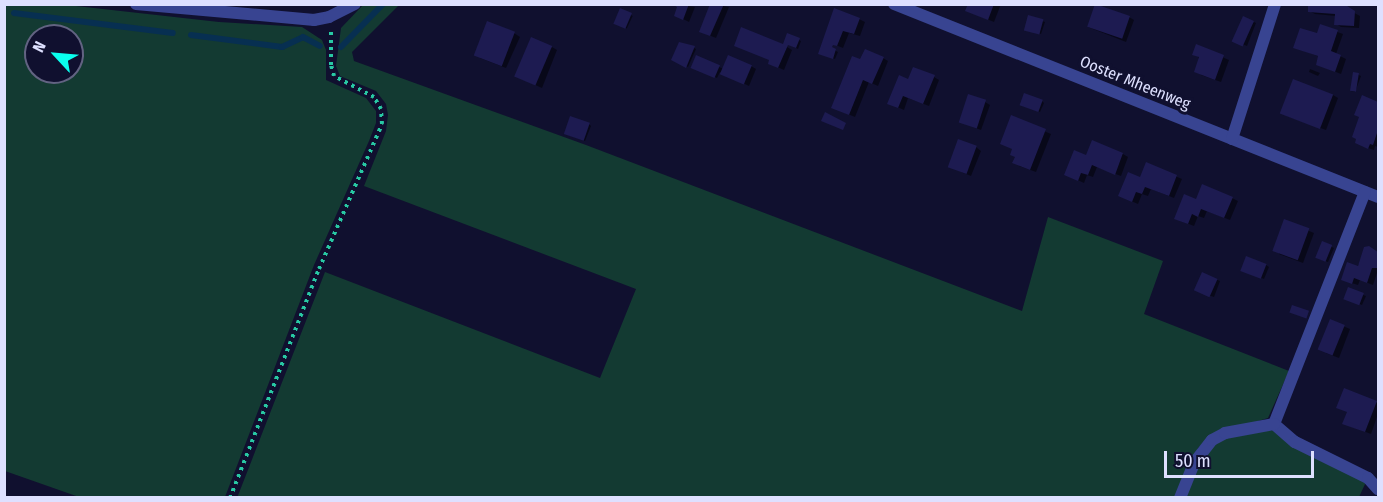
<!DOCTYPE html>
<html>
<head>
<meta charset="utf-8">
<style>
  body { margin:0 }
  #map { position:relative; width:1383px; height:502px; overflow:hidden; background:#10102f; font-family:"Fira Sans Condensed",sans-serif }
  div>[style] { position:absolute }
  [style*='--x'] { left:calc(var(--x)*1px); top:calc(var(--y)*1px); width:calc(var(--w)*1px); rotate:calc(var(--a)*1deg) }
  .green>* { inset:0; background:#133a32 }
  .shadow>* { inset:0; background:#0007; transform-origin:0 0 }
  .stream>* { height:6px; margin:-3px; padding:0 3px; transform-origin:3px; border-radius:3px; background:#072f51 }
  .building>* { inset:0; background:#1d1b51; transform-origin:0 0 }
  .path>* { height:4px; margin-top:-2px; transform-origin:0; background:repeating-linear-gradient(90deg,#28c9a4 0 3px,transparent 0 7.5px) }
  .street>* { height:12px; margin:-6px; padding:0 6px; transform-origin:6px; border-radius:6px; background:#384491 }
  span { translate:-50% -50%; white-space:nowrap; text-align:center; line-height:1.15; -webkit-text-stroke:6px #10102f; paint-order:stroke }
  .street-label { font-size:16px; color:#dee0ff }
  .frame { position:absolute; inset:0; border:6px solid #dee0ff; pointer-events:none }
  .north { position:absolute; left:24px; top:24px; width:60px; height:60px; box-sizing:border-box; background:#10102f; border:2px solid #626382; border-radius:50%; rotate:296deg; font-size:16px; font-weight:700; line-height:24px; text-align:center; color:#dee0ff }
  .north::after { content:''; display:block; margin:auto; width:21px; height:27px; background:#0affee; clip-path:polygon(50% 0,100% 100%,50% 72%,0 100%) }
  .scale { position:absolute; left:1164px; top:451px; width:150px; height:27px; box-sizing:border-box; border:3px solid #dee0ff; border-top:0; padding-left:8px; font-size:18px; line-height:21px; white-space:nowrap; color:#dee0ff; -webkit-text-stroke:4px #10102f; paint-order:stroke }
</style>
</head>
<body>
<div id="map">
  <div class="green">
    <div style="clip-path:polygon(evenodd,4px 5px,67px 5px,219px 22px,302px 27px,322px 40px,326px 50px,326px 80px,366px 98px,376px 111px,376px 123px,369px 141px,314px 265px,225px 497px,79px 497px,5px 471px,4px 5px,36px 36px,72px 36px,72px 72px,36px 72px,36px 36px)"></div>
    <div style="clip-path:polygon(363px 5px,399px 5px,352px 52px,354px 61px,586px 145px,1022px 311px,1048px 217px,1163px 261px,1144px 314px,1289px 371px,1268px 418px,1209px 436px,1198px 448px,1175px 497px,237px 498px,325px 272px,600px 378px,636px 289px,364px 186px,386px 131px,388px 115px,386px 104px,376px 91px,340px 76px,336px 66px,341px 28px)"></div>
    <div style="clip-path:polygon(1272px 430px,1366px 482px,1359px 497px,1185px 498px,1198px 465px,1215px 444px,1227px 437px)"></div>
  </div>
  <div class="shadow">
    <div style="clip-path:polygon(673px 4px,695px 7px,689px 22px,681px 18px,679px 7px)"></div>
    <div style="clip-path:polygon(712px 4px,729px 7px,716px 38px,706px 34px)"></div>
    <div style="clip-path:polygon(969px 4px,1001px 4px,994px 22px,972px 13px)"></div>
    <div style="clip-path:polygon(1310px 4px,1346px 4px,1349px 10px,1360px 16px,1359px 28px,1341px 27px,1336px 24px,1336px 16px,1315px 14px,1309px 11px)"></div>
    <div style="left:620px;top:10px;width:14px;height:14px;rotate:25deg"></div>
    <div style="clip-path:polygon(1129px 17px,1134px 20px,1126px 42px,1088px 27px)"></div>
    <div style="clip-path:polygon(859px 19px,865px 22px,860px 36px,849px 33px,843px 48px,823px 40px)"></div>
    <div style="clip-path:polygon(1042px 21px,1045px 22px,1041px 34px,1028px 30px)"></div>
    <div style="clip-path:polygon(1254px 22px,1256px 23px,1247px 46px,1237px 42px)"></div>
    <div style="clip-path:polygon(1321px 26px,1343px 34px,1336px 54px,1346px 59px,1341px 74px,1323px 67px,1320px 57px,1294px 47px,1318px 35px)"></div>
    <div style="clip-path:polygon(514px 33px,520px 37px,506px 68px,480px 58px)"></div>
    <div style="clip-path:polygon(788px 35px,801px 41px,798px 49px,788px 44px)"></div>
    <div style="clip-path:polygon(823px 44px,838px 52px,835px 59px,822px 54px)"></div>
    <div style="clip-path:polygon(1197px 46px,1229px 60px,1221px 82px,1201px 75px)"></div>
    <div style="clip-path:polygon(552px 47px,557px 50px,542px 88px,522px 79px)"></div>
    <div style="clip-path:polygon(787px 47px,792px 50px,784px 70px,775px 66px,771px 61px)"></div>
    <div style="clip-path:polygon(694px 48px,696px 49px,688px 67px,673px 59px)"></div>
    <div style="clip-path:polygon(883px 58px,888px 61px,878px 86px,869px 82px,855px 117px,838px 110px,861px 61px)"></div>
    <div style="clip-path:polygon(751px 66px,756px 69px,749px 86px,720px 72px,717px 78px,693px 67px,719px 67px,724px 69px)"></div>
    <div style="clip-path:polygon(1310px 69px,1320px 73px,1318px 76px,1309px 72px)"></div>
    <div style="clip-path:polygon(1354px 73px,1361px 76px,1355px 92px,1351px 91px)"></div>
    <div style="clip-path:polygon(934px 77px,939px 80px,929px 106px,908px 98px,904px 110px,895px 106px,909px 81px)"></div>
    <div style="clip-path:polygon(1333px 95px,1338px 98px,1326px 130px,1287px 116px)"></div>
    <div style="clip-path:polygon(1363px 97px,1378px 103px,1378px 147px,1375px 146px,1374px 150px,1362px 146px)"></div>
    <div style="clip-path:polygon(1042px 101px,1044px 103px,1040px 112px,1023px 106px)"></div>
    <div style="clip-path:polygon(985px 102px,990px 105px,981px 130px,965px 124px)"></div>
    <div style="clip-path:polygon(1011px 117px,1051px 134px,1036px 172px,1019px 166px)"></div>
    <div style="clip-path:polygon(589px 124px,591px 126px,585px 141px,568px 135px)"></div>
    <div style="clip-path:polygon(976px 147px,981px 151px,971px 176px,954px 169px)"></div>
    <div style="clip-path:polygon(1123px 154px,1128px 157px,1121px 176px,1097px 167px,1093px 177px,1087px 175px,1084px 183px,1071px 177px,1087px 157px)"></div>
    <div style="clip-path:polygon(1147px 164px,1182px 179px,1174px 198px,1151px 189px,1148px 196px,1142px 194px,1138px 204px,1126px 199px,1141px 179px)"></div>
    <div style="clip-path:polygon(1232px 198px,1238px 201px,1230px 220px,1207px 211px,1204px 218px,1198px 216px,1194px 226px,1181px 221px,1197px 201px)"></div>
    <div style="clip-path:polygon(1285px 221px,1314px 233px,1303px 263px,1279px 254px)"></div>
    <div style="clip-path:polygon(1323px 243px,1334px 248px,1328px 262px,1319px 259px)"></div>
    <div style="clip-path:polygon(1369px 247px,1378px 252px,1378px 270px,1373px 285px,1360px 280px,1358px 285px,1348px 282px)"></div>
    <div style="clip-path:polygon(1266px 265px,1269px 267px,1264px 279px,1245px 271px)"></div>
    <div style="clip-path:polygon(1203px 274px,1220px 281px,1214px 297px,1199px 292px)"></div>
    <div style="clip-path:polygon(1363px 295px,1366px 296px,1362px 305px,1347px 299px)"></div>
    <div style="clip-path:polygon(1331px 321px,1350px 329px,1339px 358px,1326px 353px)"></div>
    <div style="clip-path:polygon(1345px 390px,1378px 403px,1378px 414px,1371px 434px,1350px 426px)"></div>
  </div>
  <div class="stream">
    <div style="--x:14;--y:13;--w:160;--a:7.2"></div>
    <div style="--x:191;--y:35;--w:92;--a:7.5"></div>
    <div style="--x:282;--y:47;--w:23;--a:-25"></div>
    <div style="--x:303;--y:37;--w:19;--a:28"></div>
    <div style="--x:341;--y:47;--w:60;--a:-45.7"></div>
  </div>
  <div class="building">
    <div style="clip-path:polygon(672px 4px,689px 4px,683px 20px,674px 16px,677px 7px)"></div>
    <div style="clip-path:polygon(710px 4px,724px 4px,710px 36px,699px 32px)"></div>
    <div style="clip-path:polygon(968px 4px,994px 4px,988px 20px,965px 11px)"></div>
    <div style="left:1095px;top:4px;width:37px;height:24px;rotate:19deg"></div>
    <div style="clip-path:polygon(1308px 4px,1344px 4px,1355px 11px,1354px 26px,1334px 25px,1335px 14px,1308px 12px)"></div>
    <div style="left:620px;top:8px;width:13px;height:17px;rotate:23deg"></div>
    <div style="clip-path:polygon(834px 8px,860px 18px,854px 34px,843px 31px,837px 46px,833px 45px,832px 47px,836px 49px,833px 59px,818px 54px)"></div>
    <div style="left:1028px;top:15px;width:16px;height:16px;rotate:15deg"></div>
    <div style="left:1243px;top:16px;width:12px;height:28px;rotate:24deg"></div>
    <div style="left:487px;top:21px;width:30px;height:37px;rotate:21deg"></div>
    <div style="clip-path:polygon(1320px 24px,1338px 30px,1331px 51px,1341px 55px,1335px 72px,1316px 65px,1318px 56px,1293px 48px,1300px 28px,1317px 33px)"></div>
    <div style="clip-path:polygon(741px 27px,783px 44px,787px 33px,800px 38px,796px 48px,788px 45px,778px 68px,768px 64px,769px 60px,734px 46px)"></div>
    <div style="left:531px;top:37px;width:23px;height:43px;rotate:23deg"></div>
    <div style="clip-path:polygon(679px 42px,695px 46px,686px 68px,671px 60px)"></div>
    <div style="clip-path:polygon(1196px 44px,1224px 55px,1215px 80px,1194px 72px,1199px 57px,1192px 55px)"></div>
    <div style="clip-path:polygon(865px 49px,884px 57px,872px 84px,863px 80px,849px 115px,831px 108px,852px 56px,860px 59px)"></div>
    <div style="left:696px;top:55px;width:26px;height:14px;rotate:23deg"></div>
    <div style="left:728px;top:55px;width:26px;height:21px;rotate:23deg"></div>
    <div style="clip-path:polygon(913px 67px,935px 75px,923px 104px,903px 96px,898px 108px,887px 104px,899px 75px,908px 79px)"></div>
    <div style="left:1353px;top:72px;width:6px;height:19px;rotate:9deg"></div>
    <div style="left:1293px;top:79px;width:43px;height:37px;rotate:21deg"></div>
    <div style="left:1024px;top:93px;width:20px;height:13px;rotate:20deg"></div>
    <div style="left:968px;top:94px;width:19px;height:30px;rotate:18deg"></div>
    <div style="clip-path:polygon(1362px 95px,1378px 102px,1378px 130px,1373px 145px,1370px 144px,1368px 149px,1355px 143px,1356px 139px,1352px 137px,1359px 117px,1354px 115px)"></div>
    <div style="clip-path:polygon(825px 112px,846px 123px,843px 130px,821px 121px)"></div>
    <div style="clip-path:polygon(1011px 115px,1046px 129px,1030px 170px,1012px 163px,1015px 157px,1010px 155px,1012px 149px,1000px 144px)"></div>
    <div style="left:570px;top:116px;width:21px;height:19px;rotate:19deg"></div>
    <div style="left:958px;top:139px;width:20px;height:30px;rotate:20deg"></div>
    <div style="clip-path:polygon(1092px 140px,1123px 153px,1115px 175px,1092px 165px,1088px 175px,1081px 173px,1078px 181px,1064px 175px,1074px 150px,1086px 155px)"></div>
    <div style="clip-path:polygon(1146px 162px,1177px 175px,1169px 196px,1145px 187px,1142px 194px,1136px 192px,1132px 202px,1118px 196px,1128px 172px,1140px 177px)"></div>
    <div style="clip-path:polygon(1202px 184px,1233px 197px,1224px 218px,1201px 209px,1198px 217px,1192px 214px,1188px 224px,1174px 219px,1184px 194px,1196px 199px)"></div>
    <div style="left:1284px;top:219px;width:27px;height:34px;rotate:20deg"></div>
    <div style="left:1322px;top:241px;width:11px;height:18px;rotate:22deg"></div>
    <div style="clip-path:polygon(1369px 246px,1378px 252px,1378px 268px,1372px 268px,1367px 283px,1354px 278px,1352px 284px,1341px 280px,1347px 262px,1358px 266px,1364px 247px)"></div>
    <div style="left:1246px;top:256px;width:22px;height:16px;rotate:21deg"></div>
    <div style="left:1202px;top:272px;width:17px;height:20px;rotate:24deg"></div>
    <div style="left:1348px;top:287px;width:17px;height:13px;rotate:21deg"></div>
    <div style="left:1292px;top:305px;width:18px;height:8px;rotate:19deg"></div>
    <div style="left:1330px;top:319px;width:16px;height:33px;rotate:22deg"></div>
    <div style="clip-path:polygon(1344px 388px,1377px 401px,1365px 432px,1342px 424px,1347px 412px,1336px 408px)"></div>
  </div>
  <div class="path">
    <div style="--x:230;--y:498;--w:246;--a:-68.8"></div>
    <div style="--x:319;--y:269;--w:158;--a:-66.5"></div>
    <div style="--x:382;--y:124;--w:15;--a:-94"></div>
    <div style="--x:381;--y:109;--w:14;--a:-120"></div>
    <div style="--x:374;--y:97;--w:45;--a:-152.3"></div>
    <div style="--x:334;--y:76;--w:11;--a:-105"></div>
    <div style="--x:331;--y:65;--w:35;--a:-90"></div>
  </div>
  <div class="street">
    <div style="--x:136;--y:4;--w:179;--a:5.1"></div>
    <div style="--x:314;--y:20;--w:15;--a:-11"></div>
    <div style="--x:329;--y:17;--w:29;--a:-27"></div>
    <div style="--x:894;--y:4;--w:521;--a:21.74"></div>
    <div style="--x:1232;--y:139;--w:142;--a:-72.3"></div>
    <div style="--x:1274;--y:424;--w:249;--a:-68.6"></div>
    <div style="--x:1274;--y:424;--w:28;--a:41"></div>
    <div style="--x:1295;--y:442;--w:81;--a:26.3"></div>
    <div style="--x:1368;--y:478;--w:15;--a:48"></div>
    <div style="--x:1180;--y:498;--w:38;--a:-68"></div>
    <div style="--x:1194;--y:463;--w:29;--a:-52"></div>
    <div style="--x:1212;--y:440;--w:15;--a:-28"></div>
    <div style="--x:1225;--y:433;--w:50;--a:-10.4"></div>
  </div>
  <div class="street-label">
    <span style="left:1135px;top:83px;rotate:22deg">Ooster Mheenweg</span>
  </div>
  <div class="frame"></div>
  <div class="north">N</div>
  <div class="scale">50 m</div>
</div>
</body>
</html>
